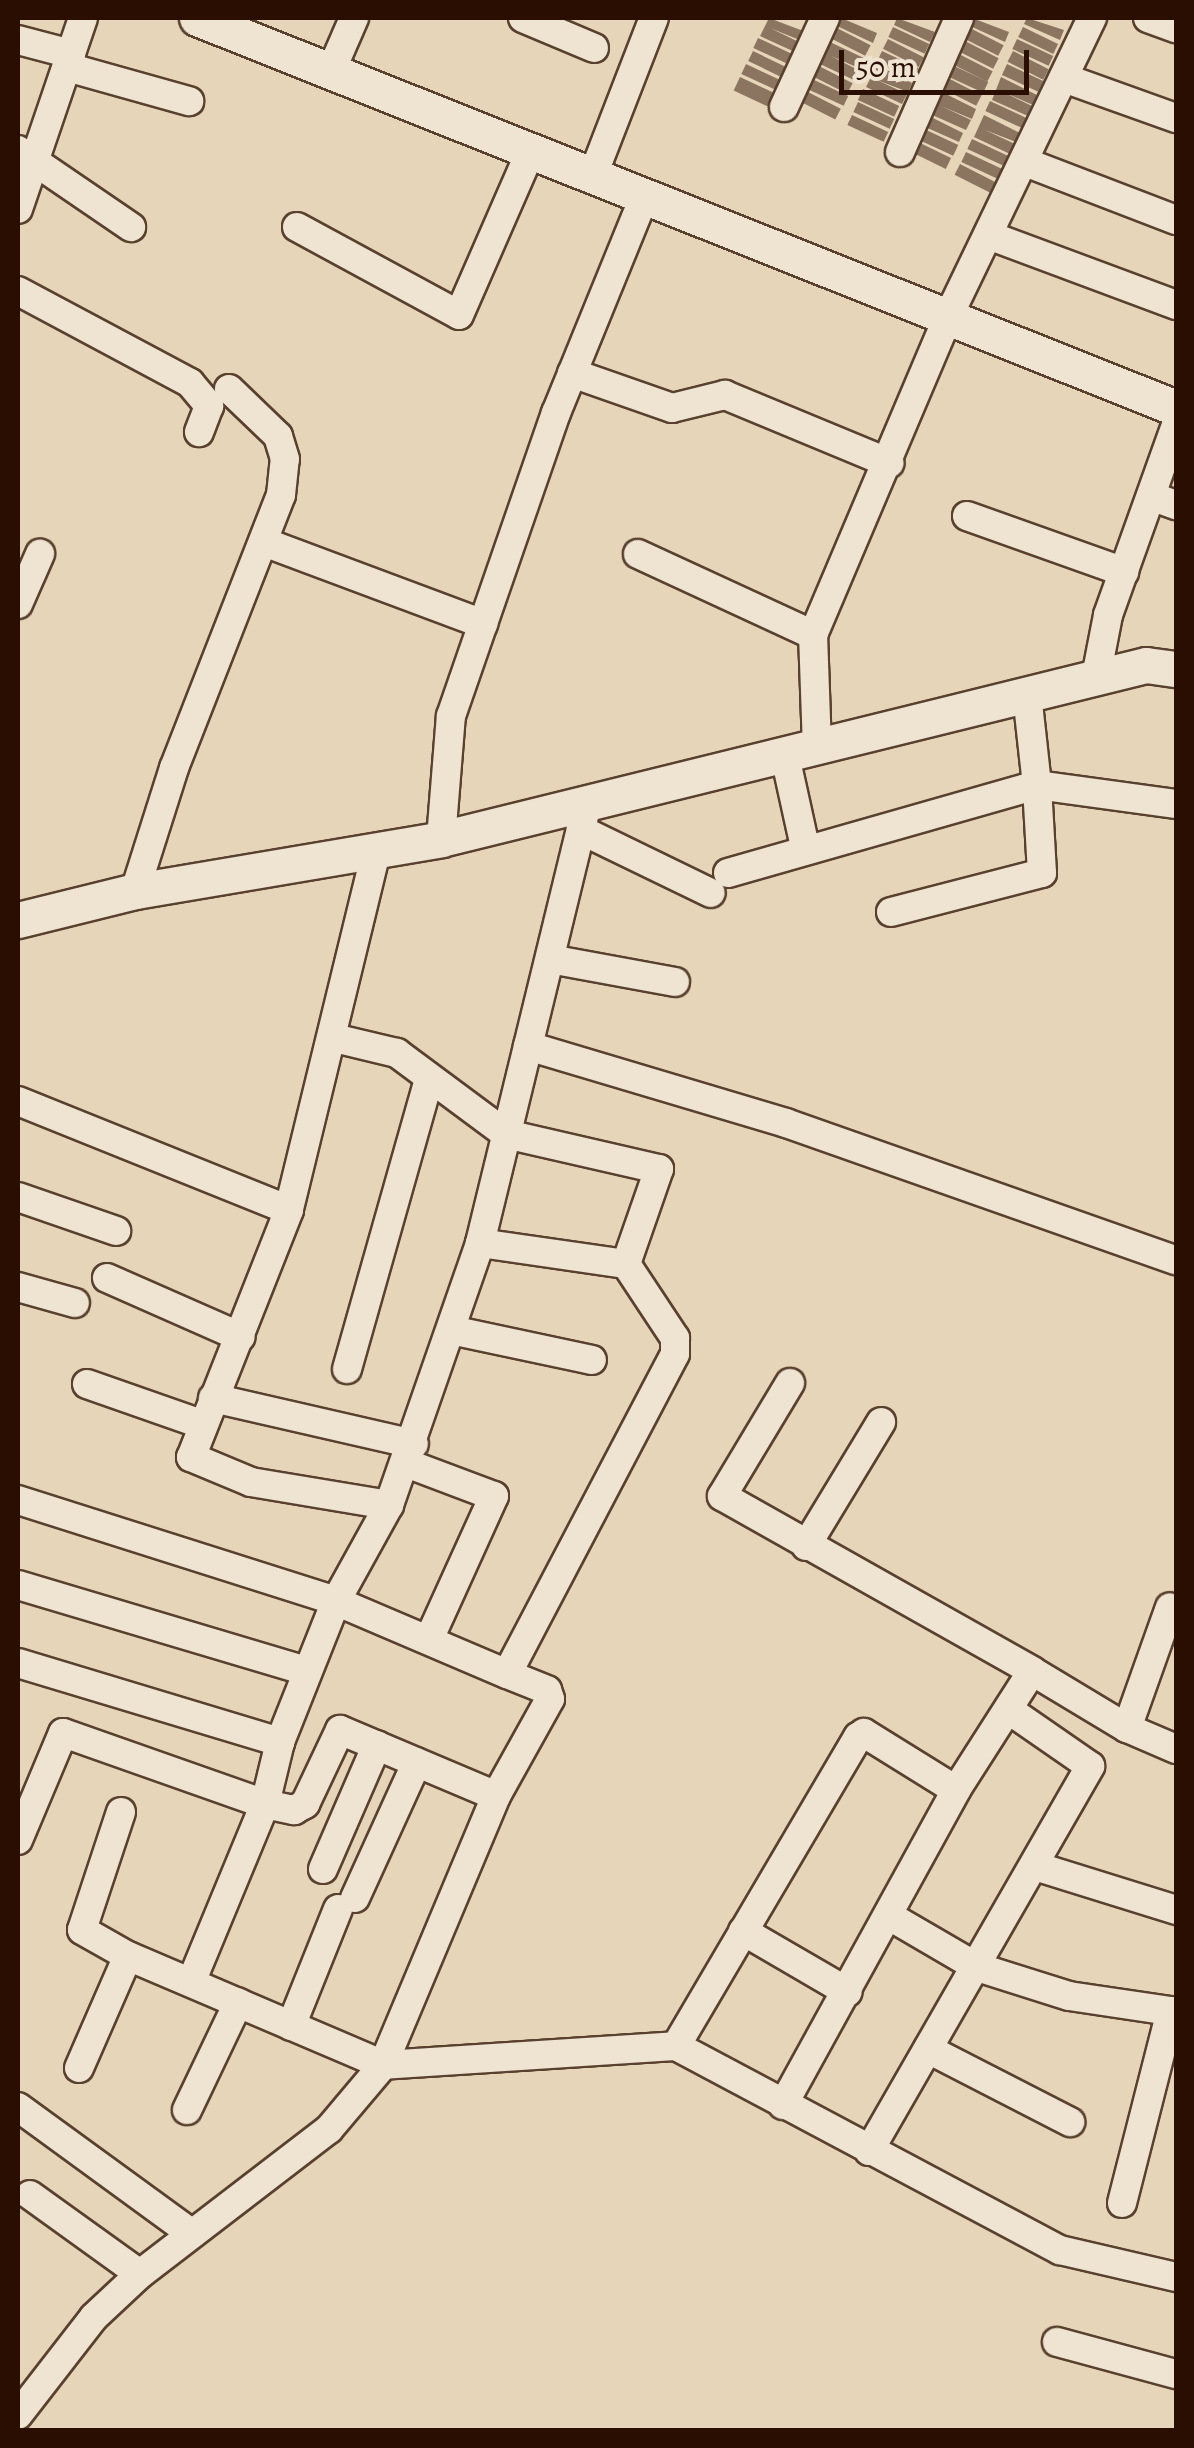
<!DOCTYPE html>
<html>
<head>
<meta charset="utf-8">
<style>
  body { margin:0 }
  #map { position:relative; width:1194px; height:2448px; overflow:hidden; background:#e6d5b8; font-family:Alegreya,serif }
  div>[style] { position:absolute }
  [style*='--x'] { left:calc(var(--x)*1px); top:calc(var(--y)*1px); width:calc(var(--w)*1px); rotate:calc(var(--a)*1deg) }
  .building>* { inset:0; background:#8c7560; transform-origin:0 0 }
  .roads { filter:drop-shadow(2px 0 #59402f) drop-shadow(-2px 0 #59402f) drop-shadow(0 2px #59402f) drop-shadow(0 -2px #59402f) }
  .minor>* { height:28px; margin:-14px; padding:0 14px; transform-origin:14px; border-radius:14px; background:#efe4d1 }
  .tertiary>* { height:35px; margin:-17.5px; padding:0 17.5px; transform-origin:17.5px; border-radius:17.5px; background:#efe4d1 }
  span { translate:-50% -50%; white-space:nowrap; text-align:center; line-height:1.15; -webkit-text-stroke:9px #efe4d1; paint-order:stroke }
  .frame { position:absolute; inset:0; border:20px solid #2a0e01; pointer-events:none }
  .scale { position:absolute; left:839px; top:50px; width:190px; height:45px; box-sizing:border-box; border:5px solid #2a0e01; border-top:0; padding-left:12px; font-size:30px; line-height:35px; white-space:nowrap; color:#2a0e01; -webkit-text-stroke:8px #efe4d1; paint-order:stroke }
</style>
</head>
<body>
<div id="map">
  <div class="building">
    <div style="clip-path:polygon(769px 18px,806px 32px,802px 41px,770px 28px,801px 43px,797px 53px,760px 36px)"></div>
    <div style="clip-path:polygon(841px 18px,877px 33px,873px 43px,837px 26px)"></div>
    <div style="clip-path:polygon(897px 18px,935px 32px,930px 42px,894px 25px)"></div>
    <div style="clip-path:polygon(972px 18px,1009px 32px,1005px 42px,968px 25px)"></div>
    <div style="clip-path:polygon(1027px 18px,1064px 30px,1060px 40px,1024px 24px)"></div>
    <div style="left:835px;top:27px;width:40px;height:12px;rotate:27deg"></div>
    <div style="left:893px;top:27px;width:40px;height:11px;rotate:25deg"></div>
    <div style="left:968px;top:27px;width:40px;height:12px;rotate:27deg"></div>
    <div style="left:1023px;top:27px;width:39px;height:11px;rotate:26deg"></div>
    <div style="left:758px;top:38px;width:40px;height:11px;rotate:25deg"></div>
    <div style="left:888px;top:39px;width:40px;height:11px;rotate:27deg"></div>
    <div style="left:1017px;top:39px;width:40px;height:11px;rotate:25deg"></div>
    <div style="left:963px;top:40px;width:40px;height:12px;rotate:27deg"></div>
    <div style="clip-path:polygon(830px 42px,866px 59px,861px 69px,831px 56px,860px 71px,856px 81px,820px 64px)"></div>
    <div style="left:753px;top:51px;width:39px;height:11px;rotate:26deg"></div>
    <div style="left:882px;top:51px;width:40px;height:12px;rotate:25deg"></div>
    <div style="left:1013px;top:51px;width:40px;height:12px;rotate:27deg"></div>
    <div style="left:957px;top:53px;width:40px;height:12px;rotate:27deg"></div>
    <div style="left:746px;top:64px;width:40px;height:11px;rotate:25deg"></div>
    <div style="left:1007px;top:64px;width:40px;height:12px;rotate:25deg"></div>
    <div style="left:817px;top:65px;width:40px;height:12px;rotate:27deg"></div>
    <div style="clip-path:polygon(877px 65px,912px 83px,908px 92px,877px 80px,907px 94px,902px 104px,866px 87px)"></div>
    <div style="left:952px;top:65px;width:40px;height:12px;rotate:25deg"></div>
    <div style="left:740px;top:77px;width:40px;height:15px;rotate:25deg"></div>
    <div style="left:946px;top:77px;width:40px;height:12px;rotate:27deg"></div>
    <div style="clip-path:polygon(1001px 77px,1037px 95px,1033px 105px,1001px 91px,1032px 106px,1028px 116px,992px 100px)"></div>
    <div style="left:812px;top:79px;width:40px;height:11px;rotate:25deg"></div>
    <div style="left:863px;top:89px;width:40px;height:12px;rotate:25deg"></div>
    <div style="left:806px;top:91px;width:39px;height:12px;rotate:27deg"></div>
    <div style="clip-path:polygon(940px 91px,976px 109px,972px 119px,941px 106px,971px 120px,966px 130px,930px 114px)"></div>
    <div style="left:990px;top:101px;width:40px;height:11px;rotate:25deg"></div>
    <div style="left:858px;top:102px;width:40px;height:11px;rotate:25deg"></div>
    <div style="left:852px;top:115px;width:40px;height:11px;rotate:25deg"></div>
    <div style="clip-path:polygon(927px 115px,963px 133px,959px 142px,923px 126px)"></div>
    <div style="clip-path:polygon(984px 115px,1020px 133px,1016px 142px,985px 130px,1015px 144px,1010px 154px,974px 137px)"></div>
    <div style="left:922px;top:128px;width:40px;height:12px;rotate:25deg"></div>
    <div style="left:972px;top:139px;width:40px;height:11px;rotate:25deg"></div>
    <div style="left:916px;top:141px;width:39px;height:12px;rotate:26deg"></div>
    <div style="left:966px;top:152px;width:40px;height:11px;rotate:25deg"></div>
    <div style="left:960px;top:164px;width:40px;height:12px;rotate:27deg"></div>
  </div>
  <div class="roads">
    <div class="minor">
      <div style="--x:523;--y:18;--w:77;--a:22.9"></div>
      <div style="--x:1148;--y:18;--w:30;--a:20"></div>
      <div style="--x:18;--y:40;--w:55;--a:14.8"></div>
      <div style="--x:67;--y:67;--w:127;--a:15.6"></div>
      <div style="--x:331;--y:71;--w:58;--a:-66.5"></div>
      <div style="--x:1064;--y:78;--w:119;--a:19.7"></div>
      <div style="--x:784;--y:107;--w:98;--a:-65.3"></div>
      <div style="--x:18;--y:150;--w:137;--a:34.3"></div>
      <div style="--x:900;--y:152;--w:146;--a:-66.2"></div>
      <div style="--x:1025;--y:162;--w:162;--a:21"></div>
      <div style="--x:593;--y:175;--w:168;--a:-68.8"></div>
      <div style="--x:18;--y:209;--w:202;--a:-71.2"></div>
      <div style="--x:297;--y:227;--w:184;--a:28.5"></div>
      <div style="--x:459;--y:315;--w:180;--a:-66.4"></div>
      <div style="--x:988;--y:235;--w:201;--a:20.4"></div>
      <div style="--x:18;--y:291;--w:195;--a:28.1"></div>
      <div style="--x:190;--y:383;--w:30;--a:50"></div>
      <div style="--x:209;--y:406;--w:28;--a:111"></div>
      <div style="--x:572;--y:373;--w:106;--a:19.3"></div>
      <div style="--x:672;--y:408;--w:55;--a:-13.8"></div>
      <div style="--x:725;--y:395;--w:178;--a:22.5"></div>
      <div style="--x:1151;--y:496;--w:27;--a:20"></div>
      <div style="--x:967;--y:516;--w:167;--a:19.6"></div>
      <div style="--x:264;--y:542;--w:234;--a:20.5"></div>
      <div style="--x:638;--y:554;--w:193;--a:24.8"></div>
      <div style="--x:18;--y:604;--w:55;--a:-66.3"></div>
      <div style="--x:1096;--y:677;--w:63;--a:-79"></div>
      <div style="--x:1108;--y:615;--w:202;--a:-70.3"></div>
      <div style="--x:817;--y:748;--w:113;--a:-92"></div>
      <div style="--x:813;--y:635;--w:348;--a:-67"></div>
      <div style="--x:949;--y:315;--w:330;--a:-64.3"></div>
      <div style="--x:785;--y:756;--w:93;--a:77.6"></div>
      <div style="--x:581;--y:830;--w:144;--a:25.9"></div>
      <div style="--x:441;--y:839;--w:123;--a:-85.4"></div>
      <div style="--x:451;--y:716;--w:321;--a:-70.9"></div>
      <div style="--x:556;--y:413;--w:235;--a:-67.8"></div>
      <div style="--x:376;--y:852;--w:368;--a:103.7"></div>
      <div style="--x:289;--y:1210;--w:266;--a:111.6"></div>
      <div style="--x:191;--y:1457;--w:65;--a:22.6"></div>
      <div style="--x:251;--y:1482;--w:140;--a:9.5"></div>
      <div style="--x:389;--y:1505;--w:277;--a:-70.8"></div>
      <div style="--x:480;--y:1243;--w:451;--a:-76.3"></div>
      <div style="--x:728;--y:873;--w:321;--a:-15.9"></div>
      <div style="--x:1037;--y:785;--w:92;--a:-96.3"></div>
      <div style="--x:135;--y:891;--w:129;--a:-72.4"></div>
      <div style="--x:174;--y:768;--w:293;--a:-68.6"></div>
      <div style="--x:281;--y:495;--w:36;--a:-84"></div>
      <div style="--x:285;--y:459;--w:24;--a:-107"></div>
      <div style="--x:278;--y:436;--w:68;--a:-136.2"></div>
      <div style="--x:891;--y:912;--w:156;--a:-14.5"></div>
      <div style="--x:1042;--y:873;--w:88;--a:-93.3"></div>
      <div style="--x:1037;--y:785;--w:140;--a:7.8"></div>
      <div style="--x:550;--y:959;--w:127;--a:10.4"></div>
      <div style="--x:334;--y:1038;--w:65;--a:13.4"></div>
      <div style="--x:397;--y:1053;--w:136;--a:36.6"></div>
      <div style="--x:506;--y:1134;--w:157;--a:12.9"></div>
      <div style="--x:659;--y:1169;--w:101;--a:109.2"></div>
      <div style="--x:626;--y:1264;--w:89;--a:56.5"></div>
      <div style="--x:675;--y:1338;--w:16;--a:90"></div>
      <div style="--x:675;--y:1354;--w:361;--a:117.7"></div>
      <div style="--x:507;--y:1674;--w:186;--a:-156.9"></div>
      <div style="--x:336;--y:1601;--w:110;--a:-61.1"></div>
      <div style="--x:528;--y:1046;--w:269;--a:16.6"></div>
      <div style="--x:786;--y:1123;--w:413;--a:19.4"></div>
      <div style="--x:18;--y:1101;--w:292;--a:21.9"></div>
      <div style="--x:18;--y:1197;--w:104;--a:19.1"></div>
      <div style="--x:480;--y:1243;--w:148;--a:8.2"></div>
      <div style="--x:107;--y:1278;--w:146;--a:23.8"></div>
      <div style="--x:18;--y:1287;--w:59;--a:15.7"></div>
      <div style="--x:451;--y:1330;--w:144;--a:12"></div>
      <div style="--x:347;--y:1369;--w:300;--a:-74.2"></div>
      <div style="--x:790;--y:1383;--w:132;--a:121"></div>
      <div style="--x:722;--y:1496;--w:356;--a:29.4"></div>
      <div style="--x:87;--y:1384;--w:121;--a:19.3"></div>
      <div style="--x:213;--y:1398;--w:206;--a:12.9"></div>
      <div style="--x:406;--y:1463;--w:94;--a:20.6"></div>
      <div style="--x:494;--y:1496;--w:155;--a:114.4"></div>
      <div style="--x:18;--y:1500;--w:334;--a:17.6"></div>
      <div style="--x:336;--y:1601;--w:152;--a:111.7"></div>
      <div style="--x:806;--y:1546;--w:145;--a:-58.8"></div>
      <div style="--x:18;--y:1585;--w:298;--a:16.6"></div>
      <div style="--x:18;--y:1663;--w:274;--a:16.8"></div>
      <div style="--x:280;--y:1742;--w:64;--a:103.6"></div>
      <div style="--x:265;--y:1804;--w:214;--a:-160.6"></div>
      <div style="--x:63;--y:1733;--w:116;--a:112.8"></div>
      <div style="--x:1127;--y:1728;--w:128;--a:-70.4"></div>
      <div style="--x:121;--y:1812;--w:124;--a:108.3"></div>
      <div style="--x:82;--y:1930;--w:53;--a:29.5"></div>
      <div style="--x:128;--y:1956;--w:277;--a:23.1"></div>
      <div style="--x:383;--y:2065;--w:292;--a:-67.2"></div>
      <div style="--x:496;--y:1796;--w:111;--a:-60.9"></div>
      <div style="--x:550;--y:1699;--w:9;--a:-108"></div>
      <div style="--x:547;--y:1690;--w:43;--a:-158.2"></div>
      <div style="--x:1035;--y:1866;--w:148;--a:17.3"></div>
      <div style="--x:323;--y:1869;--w:135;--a:-66.5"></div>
      <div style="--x:355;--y:1898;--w:149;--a:-65.5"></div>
      <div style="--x:891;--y:1917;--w:99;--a:30.2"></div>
      <div style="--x:977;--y:1967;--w:96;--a:17.5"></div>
      <div style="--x:1069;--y:1996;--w:103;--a:8.4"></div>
      <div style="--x:743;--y:1931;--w:121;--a:30.2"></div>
      <div style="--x:192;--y:1980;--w:191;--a:-67.5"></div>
      <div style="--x:265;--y:1804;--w:30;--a:12"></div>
      <div style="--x:294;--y:1810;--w:13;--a:-29"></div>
      <div style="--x:305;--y:1804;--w:82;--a:-64.7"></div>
      <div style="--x:340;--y:1730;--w:169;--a:22.9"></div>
      <div style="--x:291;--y:2026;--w:126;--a:-68.1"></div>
      <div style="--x:676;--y:2046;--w:359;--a:-59.5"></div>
      <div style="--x:858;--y:1737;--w:7;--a:-34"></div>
      <div style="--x:864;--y:1733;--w:108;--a:31.8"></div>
      <div style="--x:928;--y:2049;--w:160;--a:27.2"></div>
      <div style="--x:79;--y:2068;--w:122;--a:-66.4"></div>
      <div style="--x:783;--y:2105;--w:359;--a:-61.2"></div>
      <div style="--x:956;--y:1790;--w:141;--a:-57.4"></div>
      <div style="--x:1032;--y:1671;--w:111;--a:31"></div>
      <div style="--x:1127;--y:1728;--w:53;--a:23.2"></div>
      <div style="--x:18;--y:2107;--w:215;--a:36.1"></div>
      <div style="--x:187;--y:2110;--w:119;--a:-64.5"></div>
      <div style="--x:869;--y:2151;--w:444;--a:-60.1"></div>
      <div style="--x:1090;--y:1766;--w:98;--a:-145.3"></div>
      <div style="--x:30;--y:2195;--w:135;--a:35.7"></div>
      <div style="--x:1122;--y:2203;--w:198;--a:-75.7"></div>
      <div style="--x:1171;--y:2011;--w:5;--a:11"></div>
      <div style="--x:1057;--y:2342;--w:123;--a:15.1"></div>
      <div style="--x:18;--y:2415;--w:124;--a:-52.2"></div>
      <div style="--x:94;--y:2317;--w:63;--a:-43.1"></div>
      <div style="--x:140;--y:2274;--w:238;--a:-37.5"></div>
      <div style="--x:329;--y:2129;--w:84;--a:-49.8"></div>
      <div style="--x:383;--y:2065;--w:294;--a:-3.7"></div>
      <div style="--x:676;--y:2046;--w:435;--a:28"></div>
      <div style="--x:1060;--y:2250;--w:119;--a:13.1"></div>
    </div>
    <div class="tertiary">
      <div style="--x:197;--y:18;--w:1054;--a:21.72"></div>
      <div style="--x:18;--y:920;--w:121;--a:-13.9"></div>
      <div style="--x:135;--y:891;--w:310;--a:-9.6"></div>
      <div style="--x:441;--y:839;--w:726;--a:-13.86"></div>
      <div style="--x:1146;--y:665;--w:30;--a:8"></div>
    </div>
  </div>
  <div class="frame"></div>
  <div class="scale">50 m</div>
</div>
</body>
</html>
